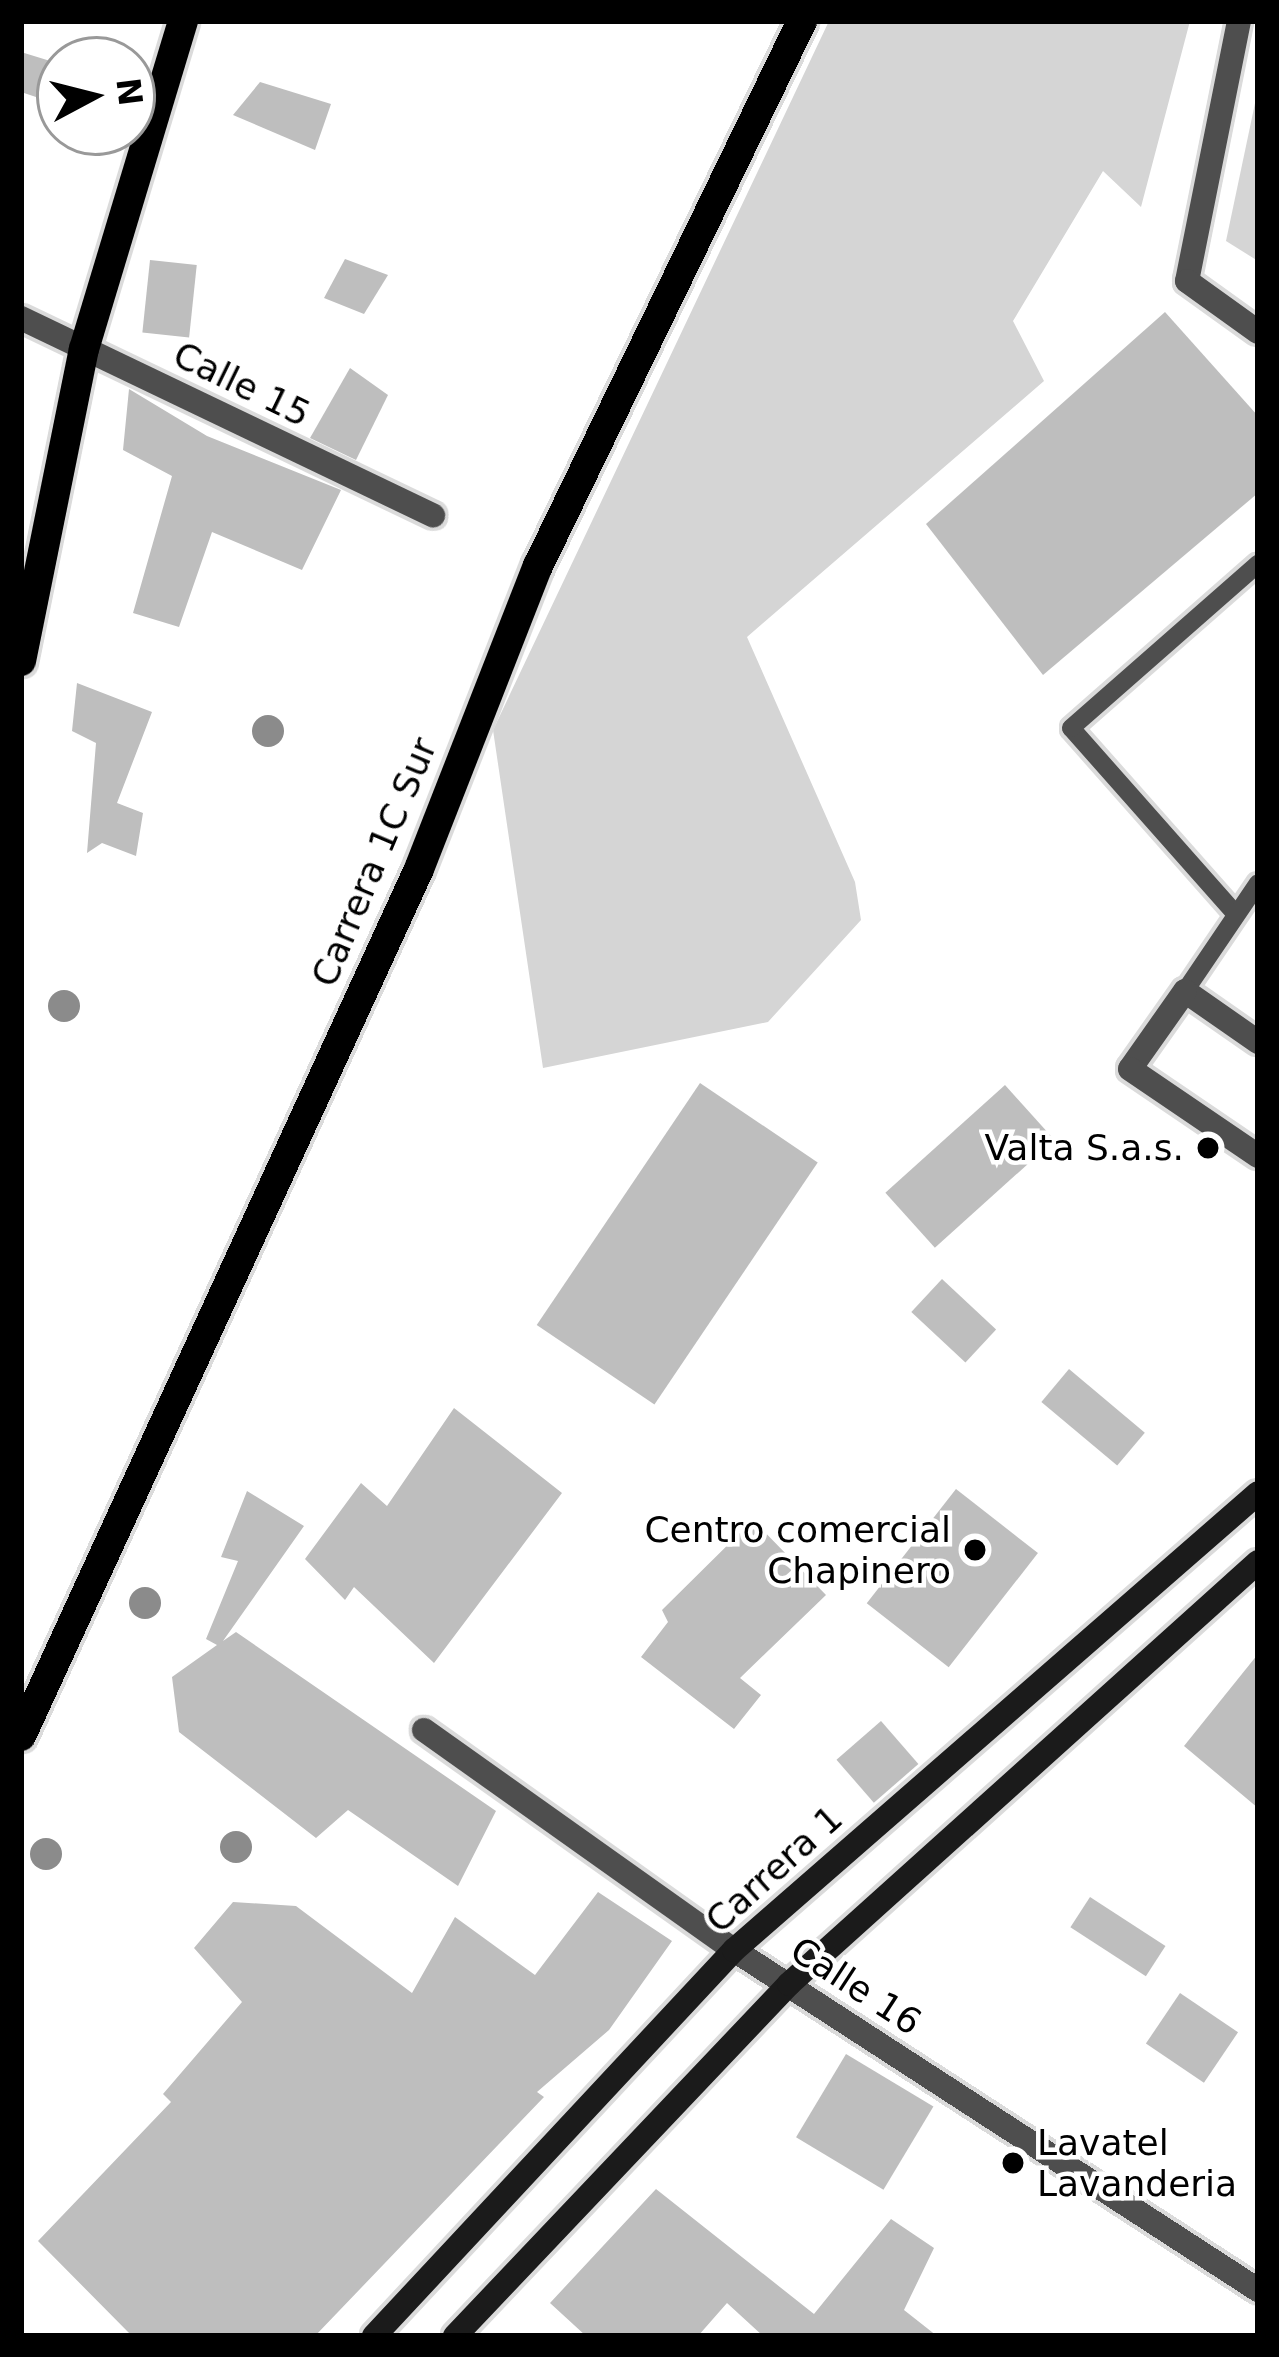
<!DOCTYPE html>
<html>
<head>
<meta charset="utf-8">
<style>
  body { margin:0 }
  #map { position:relative; width:1279px; height:2357px; overflow:hidden; background:#fff; font-family:"DejaVu Sans",sans-serif }
  div>[style] { position:absolute }
  [style*='--x'] { left:calc(var(--x)*1px); top:calc(var(--y)*1px); width:calc(var(--w)*1px); rotate:calc(var(--a)*1deg) }
  .green>* { inset:0; background:#d5d5d5 }
  .building>* { inset:0; background:#bebebe; transform-origin:0 0 }
  .roads { filter:drop-shadow(3px 0 #dbdbdb) drop-shadow(-3px 0 #dbdbdb) drop-shadow(0 3px #dbdbdb) drop-shadow(0 -3px #dbdbdb) }
  .lane>* { height:18px; margin:-9px; padding:0 9px; transform-origin:9px; border-radius:9px; background:#4e4e4e }
  .street>* { height:24px; margin:-12px; padding:0 12px; transform-origin:12px; border-radius:12px; background:#4e4e4e }
  .secondary>* { height:24px; margin:-12px; padding:0 12px; transform-origin:12px; border-radius:12px; background:#1b1b1b }
  .primary>* { height:30px; margin:-15px; padding:0 15px; transform-origin:15px; border-radius:15px; background:#000 }
  .trees>* { width:32px; height:32px; margin:-16px; border-radius:50%; background:#8b8b8b }
  .dots>* { width:33px; height:33px; translate:-50% -50%; box-sizing:border-box; border:6px solid #fff; border-radius:50% }
  span { translate:-50% -50%; white-space:nowrap; text-align:center; line-height:1.15; -webkit-text-stroke:9px #fff; paint-order:stroke }
  .street-label { font-size:36px; color:#000 }
  .poi-label { font-size:36px; color:#000 }
  .right { translate:-100% -50%; text-align:right }
  .left { translate:0 -50%; text-align:left }
  .frame { position:absolute; inset:0; border:24px solid #000; pointer-events:none }
  .north { position:absolute; left:36px; top:36px; width:120px; height:120px; box-sizing:border-box; background:#fff; border:3px solid #999; border-radius:50%; rotate:83deg; font-size:33px; font-weight:700; line-height:48px; text-align:center; color:#000 }
  .north::after { content:''; display:block; margin:auto; width:42px; height:54px; background:#000; clip-path:polygon(50% 0,100% 100%,50% 72%,0 100%) }
</style>
</head>
<body>
<div id="map">
  <div class="green">
    <div style="clip-path:polygon(829px 21px,1190px 21px,1141px 207px,1103px 171px,1013px 321px,1044px 381px,747px 637px,855px 882px,861px 920px,768px 1022px,543px 1068px,493px 730px)"></div>
    <div style="clip-path:polygon(1258px 89px,1258px 261px,1226px 241px)"></div>
  </div>
  <div class="building">
    <div style="clip-path:polygon(21px 52px,60px 64px,60px 105px,21px 92px)"></div>
    <div style="clip-path:polygon(260px 82px,331px 104px,315px 150px,233px 115px)"></div>
    <div style="clip-path:polygon(345px 259px,388px 275px,364px 314px,324px 298px)"></div>
    <div style="left:150px;top:260px;width:47px;height:73px;rotate:6deg"></div>
    <div style="clip-path:polygon(1165px 312px,1258px 416px,1258px 493px,1043px 675px,926px 524px)"></div>
    <div style="clip-path:polygon(350px 368px,388px 395px,356px 460px,310px 438px)"></div>
    <div style="clip-path:polygon(129px 389px,207px 436px,341px 490px,302px 570px,212px 532px,179px 627px,133px 613px,172px 476px,123px 450px)"></div>
    <div style="clip-path:polygon(77px 683px,152px 712px,117px 803px,143px 813px,136px 856px,102px 843px,87px 853px,96px 743px,72px 731px)"></div>
    <div style="left:700px;top:1083px;width:142px;height:292px;rotate:34deg"></div>
    <div style="left:1005px;top:1085px;width:74px;height:161px;rotate:48deg"></div>
    <div style="left:942px;top:1279px;width:74px;height:45px;rotate:43deg"></div>
    <div style="left:1069px;top:1369px;width:99px;height:43px;rotate:40deg"></div>
    <div style="clip-path:polygon(454px 1408px,562px 1493px,434px 1663px,354px 1587px,345px 1600px,305px 1559px,361px 1483px,387px 1506px)"></div>
    <div style="left:956px;top:1489px;width:104px;height:145px;rotate:38deg"></div>
    <div style="clip-path:polygon(247px 1491px,304px 1526px,223px 1641px,236px 1632px,496px 1811px,458px 1886px,348px 1810px,316px 1838px,179px 1732px,172px 1677px,217px 1645px,206px 1639px,238px 1561px,221px 1557px)"></div>
    <div style="clip-path:polygon(753px 1520px,826px 1595px,740px 1678px,761px 1695px,734px 1729px,641px 1657px,668px 1622px,662px 1610px)"></div>
    <div style="clip-path:polygon(1258px 1654px,1258px 1808px,1184px 1746px)"></div>
    <div style="left:881px;top:1721px;width:57px;height:59px;rotate:49deg"></div>
    <div style="clip-path:polygon(598px 1892px,672px 1941px,609px 2030px,537px 2092px,544px 2097px,315px 2336px,132px 2336px,38px 2241px,171px 2102px,163px 2094px,242px 2002px,194px 1948px,233px 1902px,296px 1906px,412px 1993px,455px 1917px,535px 1975px)"></div>
    <div style="left:1090px;top:1897px;width:90px;height:36px;rotate:33deg"></div>
    <div style="left:1180px;top:1993px;width:70px;height:61px;rotate:34deg"></div>
    <div style="left:846px;top:2054px;width:102px;height:97px;rotate:31deg"></div>
    <div style="clip-path:polygon(656px 2189px,814px 2314px,891px 2219px,934px 2248px,904px 2310px,937px 2336px,763px 2336px,727px 2303px,698px 2336px,586px 2336px,550px 2303px)"></div>
  </div>
  <div class="roads">
    <div class="lane">
      <div style="--x:1233;--y:911;--w:244;--a:-131.5"></div>
      <div style="--x:1071;--y:728;--w:249;--a:-41.3"></div>
      <div style="--x:1185;--y:991;--w:130;--a:-55.9"></div>
    </div>
    <div class="street">
      <div style="--x:1239;--y:21;--w:265;--a:101.3"></div>
      <div style="--x:1187;--y:281;--w:87;--a:35.7"></div>
      <div style="--x:21;--y:318;--w:457;--a:25.6"></div>
      <div style="--x:1258;--y:1042;--w:89;--a:-145.1"></div>
      <div style="--x:1185;--y:991;--w:95;--a:125.2"></div>
      <div style="--x:1130;--y:1069;--w:155;--a:34.2"></div>
      <div style="--x:424;--y:1730;--w:380;--a:35.4"></div>
      <div style="--x:734;--y:1950;--w:625;--a:32.98"></div>
    </div>
    <div class="secondary">
      <div style="--x:374;--y:2336;--w:528;--a:-47"></div>
      <div style="--x:734;--y:1950;--w:695;--a:-41.09"></div>
      <div style="--x:455;--y:2336;--w:485;--a:-46.5"></div>
      <div style="--x:789;--y:1984;--w:631;--a:-41.98"></div>
    </div>
    <div class="primary">
      <div style="--x:21;--y:661;--w:318;--a:-78.6"></div>
      <div style="--x:84;--y:349;--w:343;--a:-73.2"></div>
      <div style="--x:21;--y:1736;--w:954;--a:-65.34"></div>
      <div style="--x:419;--y:869;--w:326;--a:-68.6"></div>
      <div style="--x:538;--y:566;--w:606;--a:-64.15"></div>
    </div>
  </div>
  <div class="trees">
    <div style="left:268px;top:731px"></div>
    <div style="left:64px;top:1006px"></div>
    <div style="left:145px;top:1603px"></div>
    <div style="left:236px;top:1847px"></div>
    <div style="left:46px;top:1854px"></div>
  </div>
  <div class="dots">
    <div style="left:1208px;top:1148px;background:#000"></div>
    <div style="left:975px;top:1550px;background:#000"></div>
    <div style="left:1013px;top:2163px;background:#000"></div>
  </div>
  <div class="street-label">
    <span style="left:242px;top:384px;rotate:26deg">Calle 15</span>
    <span style="left:374px;top:862px;rotate:-67deg">Carrera 1C Sur</span>
    <span style="left:774px;top:1869px;rotate:-42deg">Carrera 1</span>
    <span style="left:856px;top:1986px;rotate:33deg">Calle 16</span>
  </div>
  <div class="poi-label">
    <span class="right" style="left:1184px;top:1148px">Valta S.a.s.</span>
    <span class="right" style="left:951px;top:1550px">Centro comercial<br>Chapinero</span>
    <span class="left" style="left:1037px;top:2163px">Lavatel<br>Lavanderia</span>
  </div>
  <div class="frame"></div>
  <div class="north">N</div>
</div>
</body>
</html>
